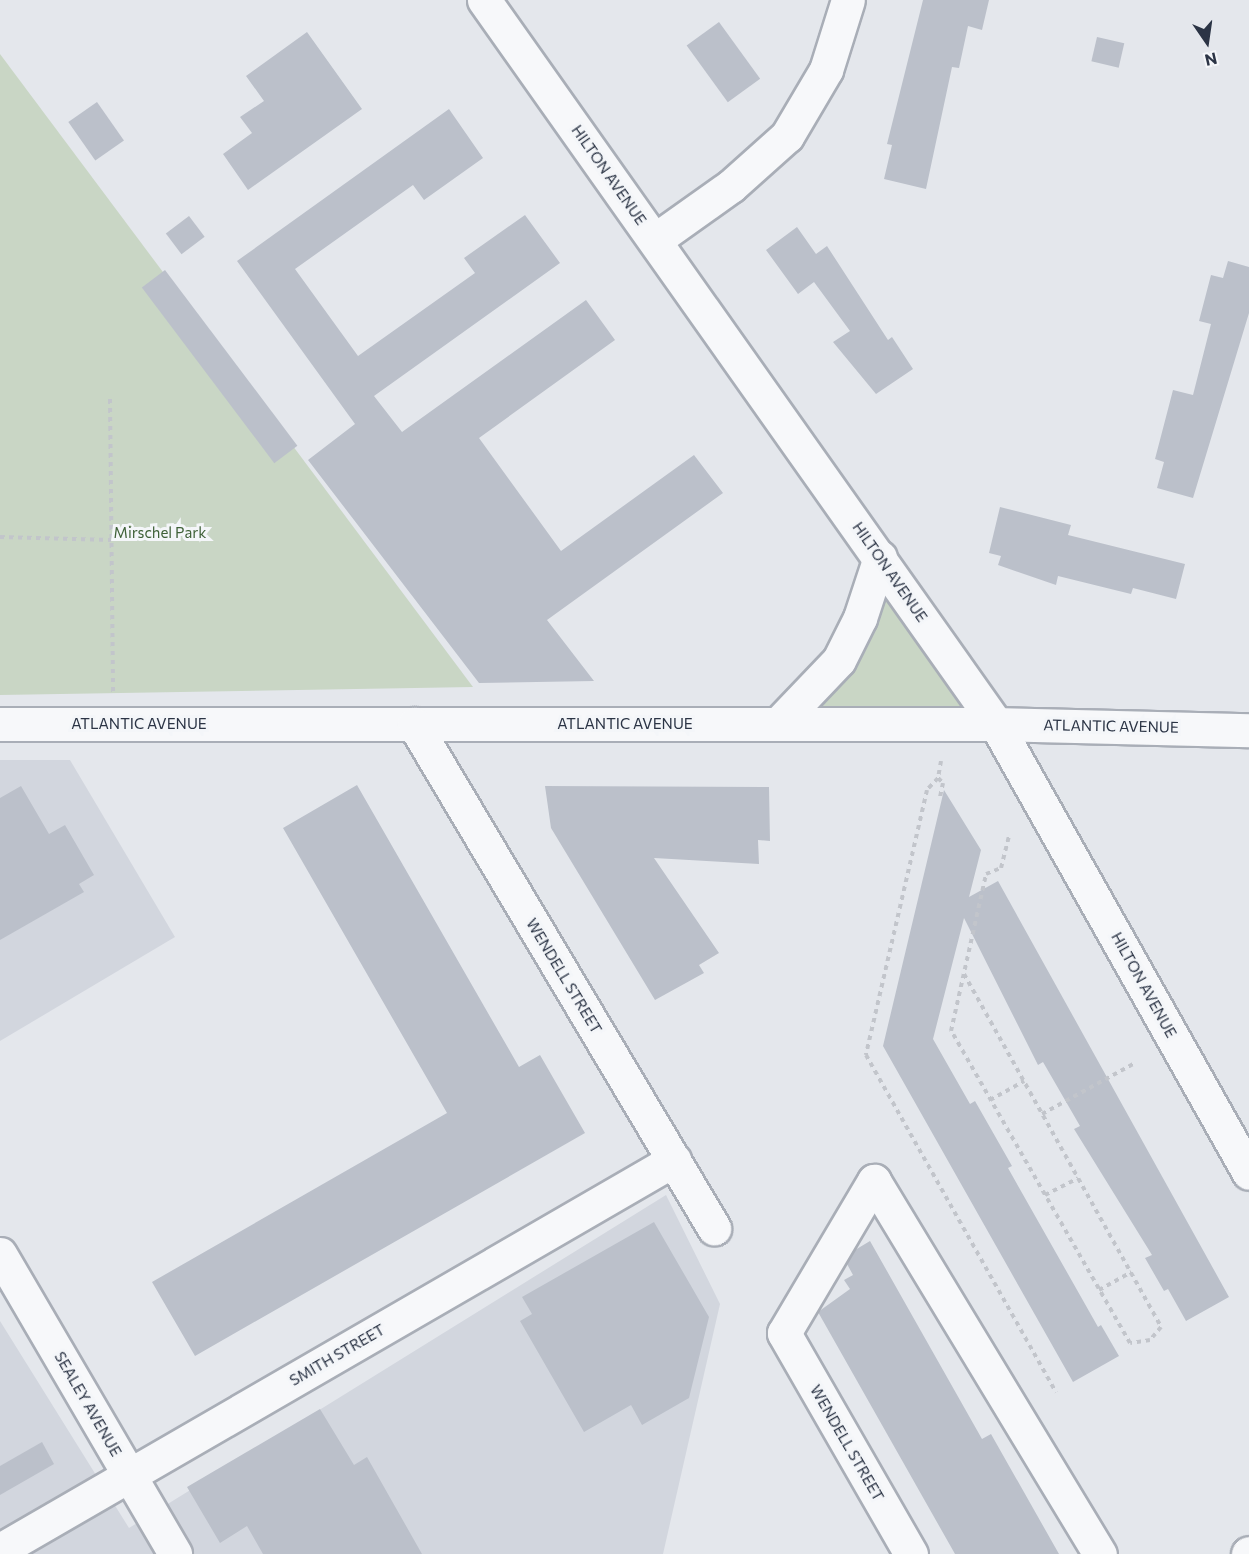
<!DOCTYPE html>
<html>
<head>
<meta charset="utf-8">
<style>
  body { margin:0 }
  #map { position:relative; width:1249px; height:1554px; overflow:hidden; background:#e4e7ec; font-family:Commissioner,sans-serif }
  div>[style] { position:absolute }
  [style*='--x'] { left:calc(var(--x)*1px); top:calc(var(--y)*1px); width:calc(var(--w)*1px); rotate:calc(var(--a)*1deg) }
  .built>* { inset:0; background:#d2d6de }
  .green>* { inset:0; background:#c9d6c5 }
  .building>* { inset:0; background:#bbc0ca; transform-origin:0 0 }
  .path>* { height:4px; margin-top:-2px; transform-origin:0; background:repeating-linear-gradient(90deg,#c2c5cb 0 4.5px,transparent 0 9px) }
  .roads { filter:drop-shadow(2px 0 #a9aeb7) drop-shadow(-2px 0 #a9aeb7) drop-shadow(0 2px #a9aeb7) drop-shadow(0 -2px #a9aeb7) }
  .minor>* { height:33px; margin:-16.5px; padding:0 16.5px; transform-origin:16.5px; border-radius:16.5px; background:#f7f8fa }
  span { translate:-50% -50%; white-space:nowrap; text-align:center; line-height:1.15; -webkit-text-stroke:6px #f4f6f9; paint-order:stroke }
  .street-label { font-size:15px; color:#2b3445 }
  .park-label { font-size:15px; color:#3f6138 }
  .north { position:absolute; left:1177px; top:12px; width:60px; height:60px; -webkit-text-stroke:4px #f4f6f9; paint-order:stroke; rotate:167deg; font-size:16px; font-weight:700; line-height:24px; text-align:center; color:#2b3445 }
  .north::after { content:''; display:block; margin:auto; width:21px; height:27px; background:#2b3445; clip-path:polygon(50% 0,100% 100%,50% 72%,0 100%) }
</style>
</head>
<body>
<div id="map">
  <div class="built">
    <div style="clip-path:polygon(0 760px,70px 760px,175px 937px,0 1041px)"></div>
    <div style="clip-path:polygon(666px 1195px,720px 1304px,663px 1554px,0 1554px,0 1321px,129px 1528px)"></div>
  </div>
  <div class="green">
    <div style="clip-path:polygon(0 54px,473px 687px,0 695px)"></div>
    <div style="clip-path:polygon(887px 582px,971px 711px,808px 710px)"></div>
  </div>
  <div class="building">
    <div style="clip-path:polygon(923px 0,989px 0,982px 30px,968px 26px,959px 68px,952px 67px,926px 189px,884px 179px,892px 145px,887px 144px)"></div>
    <div style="left:719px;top:22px;width:70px;height:40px;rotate:54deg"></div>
    <div style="clip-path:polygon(307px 32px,362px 109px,248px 190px,223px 154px,252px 133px,240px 117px,264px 101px,246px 76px)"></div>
    <div style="left:1097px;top:37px;width:28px;height:25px;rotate:13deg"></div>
    <div style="left:97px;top:102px;width:47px;height:35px;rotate:55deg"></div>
    <div style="clip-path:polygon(449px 109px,483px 158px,424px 200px,413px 185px,295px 269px,358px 356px,475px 273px,464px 258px,525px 215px,560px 263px,374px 396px,402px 432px,586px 300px,615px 340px,479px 438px,561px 551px,694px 455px,723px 493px,547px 620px,594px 681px,479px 683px,308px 460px,355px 424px,237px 261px)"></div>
    <div style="left:189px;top:216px;width:26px;height:29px;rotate:53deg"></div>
    <div style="clip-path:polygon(797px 227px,816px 254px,827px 246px,888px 340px,892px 337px,913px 369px,876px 394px,833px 342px,850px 331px,814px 282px,798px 294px,766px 250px)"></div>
    <div style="clip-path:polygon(1228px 261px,1249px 267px,1249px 313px,1193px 498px,1157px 488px,1164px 462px,1155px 459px,1173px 390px,1193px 395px,1211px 324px,1199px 321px,1211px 275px,1223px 278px)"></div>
    <div style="left:165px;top:270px;width:220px;height:29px;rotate:53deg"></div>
    <div style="clip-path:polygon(1000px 507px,1071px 525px,1068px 535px,1185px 564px,1176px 599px,1133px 588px,1131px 594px,1058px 576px,1056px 585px,998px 565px,1001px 556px,989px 553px)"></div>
    <div style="clip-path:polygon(357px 785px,519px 1067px,540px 1055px,585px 1133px,195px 1356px,152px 1282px,447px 1113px,283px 828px)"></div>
    <div style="clip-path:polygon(21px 786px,49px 834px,65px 825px,94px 875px,79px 884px,84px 892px,0 940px,0 798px)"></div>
    <div style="clip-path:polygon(545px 786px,769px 787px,770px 841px,758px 840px,759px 864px,654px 858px,719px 953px,699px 965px,704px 973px,655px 1000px,551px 828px)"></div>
    <div style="clip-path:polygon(944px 790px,981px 850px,969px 897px,998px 881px,1229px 1297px,1186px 1321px,1168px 1289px,1164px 1291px,1145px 1258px,1152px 1255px,1074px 1129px,1080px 1126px,1043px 1062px,1038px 1065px,964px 918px,933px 1039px,970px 1104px,975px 1101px,1012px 1166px,1008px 1168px,1098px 1327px,1101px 1325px,1119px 1356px,1073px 1382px,883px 1046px)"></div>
    <div style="clip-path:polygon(654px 1222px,709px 1317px,689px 1398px,642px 1425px,631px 1405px,584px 1432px,520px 1321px,532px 1314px,522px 1297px)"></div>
    <div style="clip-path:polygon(870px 1241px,982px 1439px,991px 1434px,1059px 1554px,955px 1554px,818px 1312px,850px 1289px,844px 1280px,853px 1275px,847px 1264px,855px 1250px)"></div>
    <div style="clip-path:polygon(320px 1409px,354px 1465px,367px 1457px,422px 1554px,263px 1554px,247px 1526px,220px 1543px,187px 1487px)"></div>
    <div style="clip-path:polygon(42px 1442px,54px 1464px,0 1495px,0 1466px)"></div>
  </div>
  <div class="path">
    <div style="--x:110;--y:399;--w:294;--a:89.4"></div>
    <div style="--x:0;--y:537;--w:111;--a:1.5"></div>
    <div style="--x:941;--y:761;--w:17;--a:100"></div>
    <div style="--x:938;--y:778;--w:16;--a:133"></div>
    <div style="--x:927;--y:790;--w:272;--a:103"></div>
    <div style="--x:866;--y:1055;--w:387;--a:60.6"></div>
    <div style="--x:938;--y:778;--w:7;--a:45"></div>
    <div style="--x:943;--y:783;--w:14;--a:102"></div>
    <div style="--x:964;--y:974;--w:404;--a:60.8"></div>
    <div style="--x:1161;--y:1327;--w:17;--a:130"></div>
    <div style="--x:1150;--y:1340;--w:20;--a:171"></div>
    <div style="--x:1130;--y:1343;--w:360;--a:-119.8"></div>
    <div style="--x:951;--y:1031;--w:161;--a:-77.4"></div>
    <div style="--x:986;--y:874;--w:16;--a:-22"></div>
    <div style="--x:1001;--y:868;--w:33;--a:-76"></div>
    <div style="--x:990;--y:1100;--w:39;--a:-29"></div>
    <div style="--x:1042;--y:1114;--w:106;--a:-28.7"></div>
    <div style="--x:1045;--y:1195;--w:37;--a:-27"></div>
    <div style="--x:1099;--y:1290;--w:37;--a:-29"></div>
  </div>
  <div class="roads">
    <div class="minor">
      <div style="--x:484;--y:0;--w:887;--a:54.73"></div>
      <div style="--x:996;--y:724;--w:515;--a:60.6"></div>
      <div style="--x:655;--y:240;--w:93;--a:-35.4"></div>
      <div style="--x:731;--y:186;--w:75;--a:-41.8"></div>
      <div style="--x:787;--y:136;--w:77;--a:-59.4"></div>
      <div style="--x:826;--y:70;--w:73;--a:-72.6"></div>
      <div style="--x:0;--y:724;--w:996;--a:0"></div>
      <div style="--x:996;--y:724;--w:253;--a:1.4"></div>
      <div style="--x:414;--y:724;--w:587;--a:59.24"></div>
      <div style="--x:778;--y:724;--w:88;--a:-46.4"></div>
      <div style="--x:839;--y:660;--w:47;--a:-63.4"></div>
      <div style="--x:860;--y:618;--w:64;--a:-71.8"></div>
      <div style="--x:0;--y:1254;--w:347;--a:59.7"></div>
      <div style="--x:0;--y:1550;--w:779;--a:-30.06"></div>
      <div style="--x:911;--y:1554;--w:255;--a:-119.9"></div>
      <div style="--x:784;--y:1333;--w:177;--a:-59.4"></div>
      <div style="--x:874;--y:1181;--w:436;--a:58.8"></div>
      <div style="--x:1248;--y:1554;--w:1;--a:-45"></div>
    </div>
  </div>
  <div class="street-label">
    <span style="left:609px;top:175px;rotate:55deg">HILTON AVENUE</span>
    <span style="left:890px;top:572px;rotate:55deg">HILTON AVENUE</span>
    <span style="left:139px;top:724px">ATLANTIC AVENUE</span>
    <span style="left:625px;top:724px">ATLANTIC AVENUE</span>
    <span style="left:1111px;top:726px;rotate:1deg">ATLANTIC AVENUE</span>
    <span style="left:564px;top:976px;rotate:59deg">WENDELL STREET</span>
    <span style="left:1144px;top:985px;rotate:61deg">HILTON AVENUE</span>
    <span style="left:337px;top:1355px;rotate:-30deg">SMITH STREET</span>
    <span style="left:88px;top:1404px;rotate:60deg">SEALEY AVENUE</span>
    <span style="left:847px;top:1443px;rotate:60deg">WENDELL STREET</span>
  </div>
  <div class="park-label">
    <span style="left:160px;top:533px">Mirschel Park</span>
  </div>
  <div class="north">N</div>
</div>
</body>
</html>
